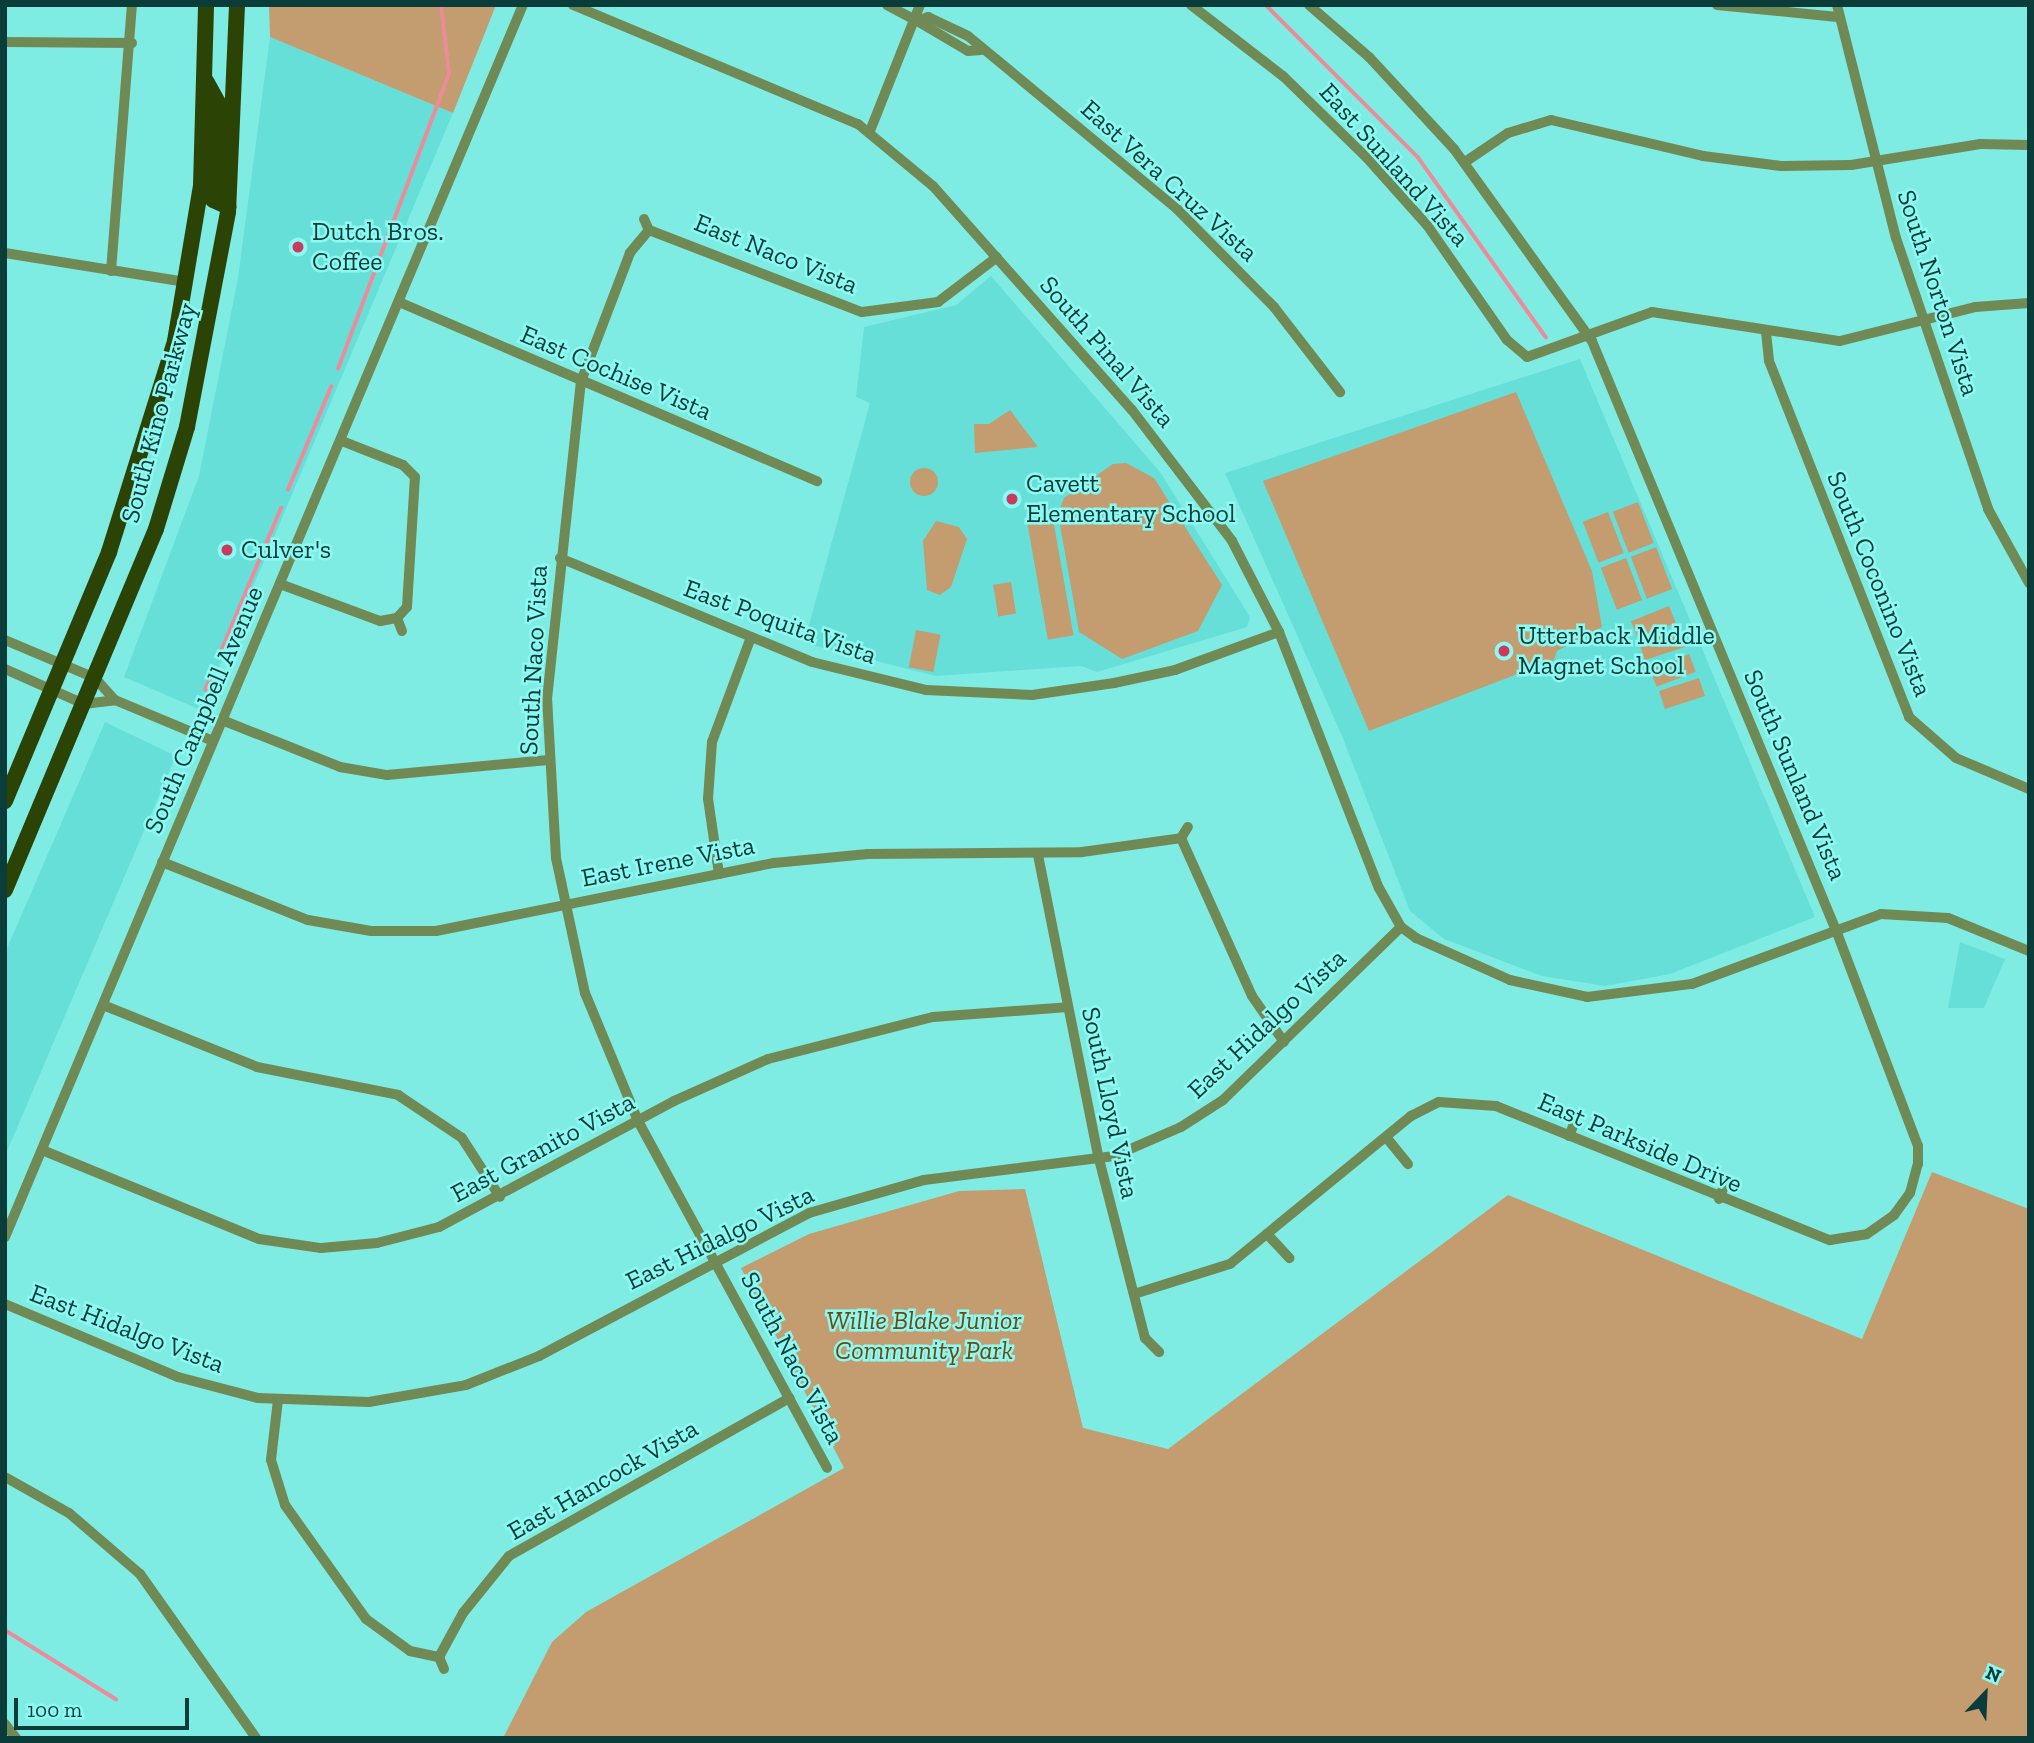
<!DOCTYPE html>
<html>
<head>
<meta charset="utf-8">
<style>
  body { margin:0 }
  #map { position:relative; width:2034px; height:1743px; overflow:hidden; background:#7fece4; font-family:"Zilla Slab",serif }
  div>[style] { position:absolute }
  [style*='--x'] { left:calc(var(--x)*1px); top:calc(var(--y)*1px); width:calc(var(--w)*1px); rotate:calc(var(--a)*1deg) }
  .built>* { inset:0; background:#66dfd8 }
  .green>* { inset:0; background:#c39c6f; transform-origin:0 0 }
  .round { border-radius:50% }
  .stream>* { height:3.5px; margin:-1.75px; padding:0 1.75px; transform-origin:1.75px; border-radius:1.75px; background:#eb8c9b }
  .street>* { height:10px; margin:-5px; padding:0 5px; transform-origin:5px; border-radius:5px; background:#708a56 }
  .primary>* { height:16px; margin:-8px; padding:0 8px; transform-origin:8px; border-radius:8px; background:#2b4406 }
  .dots>* { width:19px; height:19px; translate:-50% -50%; box-sizing:border-box; border:4px solid #8cf9f2; border-radius:50% }
  span { translate:-50% -50%; white-space:nowrap; text-align:center; line-height:1.15; -webkit-text-stroke:5px #8cf9f2; paint-order:stroke }
  .street-label { font-size:26px; color:#0a3c3a }
  .poi-label { font-size:26px; color:#0a3c3a }
  .left { translate:0 -50%; text-align:left }
  .park-label { font-size:26px; color:#70480e; font-style:italic }
  .frame { position:absolute; inset:0; border:7px solid #0a3c3a; pointer-events:none }
  .north { position:absolute; left:1950px; top:1659px; width:70px; height:70px; -webkit-text-stroke:5px #8cf9f2; paint-order:stroke; rotate:23deg; font-size:19px; font-weight:700; line-height:28px; text-align:center; color:#0a3c3a }
  .north::after { content:''; display:block; margin:auto; width:24px; height:32px; background:#0a3c3a; clip-path:polygon(50% 0,100% 100%,50% 72%,0 100%) }
  .scale { position:absolute; left:14px; top:1698px; width:175px; height:32px; box-sizing:border-box; border:4px solid #0a3c3a; border-top:0; padding-left:9px; font-size:21px; line-height:24px; white-space:nowrap; color:#0a3c3a; -webkit-text-stroke:5px #8cf9f2; paint-order:stroke }
</style>
</head>
<body>
<div id="map">
  <div class="built">
    <div style="clip-path:polygon(270px 37px,453px 113px,201px 710px,124px 677px,199px 476px,238px 278px)"></div>
    <div style="clip-path:polygon(991px 276px,1160px 472px,1250px 617px,1247px 627px,1097px 672px,1081px 666px,936px 676px,804px 643px,870px 403px,856px 397px,864px 327px,956px 305px)"></div>
    <div style="clip-path:polygon(1580px 359px,1815px 917px,1670px 974px,1605px 986px,1542px 976px,1444px 939px,1410px 911px,1342px 736px,1225px 473px)"></div>
    <div style="clip-path:polygon(105px 722px,176px 756px,5px 1156px,5px 953px)"></div>
    <div style="clip-path:polygon(1960px 942px,2005px 959px,1984px 1008px,1948px 1008px)"></div>
  </div>
  <div class="green">
    <div style="clip-path:polygon(269px 5px,496px 5px,453px 113px,270px 37px)"></div>
    <div style="clip-path:polygon(1516px 392px,1592px 571px,1602px 627px,1557px 651px,1554px 660px,1369px 731px,1263px 481px)"></div>
    <div style="clip-path:polygon(1010px 410px,1038px 447px,975px 453px,974px 424px,989px 424px)"></div>
    <div style="clip-path:polygon(1126px 463px,1154px 478px,1222px 585px,1198px 631px,1122px 659px,1079px 632px,1058px 514px,1064px 498px,1113px 464px)"></div>
    <div class="round" style="left:910px;top:468px;width:28px;height:28px"></div>
    <div style="left:1638px;top:502px;width:44px;height:27px;rotate:69deg"></div>
    <div style="left:1608px;top:512px;width:44px;height:27px;rotate:69deg"></div>
    <div style="left:1053px;top:519px;width:118px;height:26px;rotate:80deg"></div>
    <div style="clip-path:polygon(936px 521px,959px 527px,967px 539px,951px 587px,940px 595px,927px 590px,923px 541px)"></div>
    <div style="left:1656px;top:547px;width:45px;height:27px;rotate:69deg"></div>
    <div style="left:1626px;top:558px;width:45px;height:27px;rotate:69deg"></div>
    <div style="left:1011px;top:582px;width:32px;height:18px;rotate:81deg"></div>
    <div style="left:1669px;top:606px;width:18px;height:41px;rotate:68deg"></div>
    <div style="left:1679px;top:629px;width:19px;height:42px;rotate:72deg"></div>
    <div style="left:916px;top:630px;width:25px;height:38px;rotate:11deg"></div>
    <div style="left:1689px;top:654px;width:19px;height:42px;rotate:69deg"></div>
    <div style="left:1699px;top:678px;width:19px;height:42px;rotate:72deg"></div>
    <div style="clip-path:polygon(1932px 1172px,2029px 1209px,2029px 1738px,503px 1738px,552px 1642px,586px 1612px,844px 1468px,741px 1268px,809px 1234px,959px 1191px,1025px 1189px,1083px 1428px,1168px 1449px,1508px 1195px,1862px 1339px)"></div>
  </div>
  <div class="stream">
    <div style="--x:1266;--y:5;--w:215;--a:45"></div>
    <div style="--x:1418;--y:157;--w:221;--a:54.6"></div>
    <div style="--x:338;--y:369;--w:316;--a:-69.4"></div>
    <div style="--x:449;--y:73;--w:68;--a:-96.7"></div>
    <div style="--x:288;--y:490;--w:112;--a:-67.3"></div>
    <div style="--x:220;--y:654;--w:158;--a:-67.3"></div>
    <div style="--x:205;--y:690;--w:20;--a:-66"></div>
    <div style="--x:5;--y:1630;--w:131;--a:31.9"></div>
  </div>
  <div class="street">
    <div style="--x:573;--y:5;--w:309;--a:22.7"></div>
    <div style="--x:858;--y:124;--w:97;--a:39.6"></div>
    <div style="--x:933;--y:186;--w:300;--a:48.4"></div>
    <div style="--x:1132;--y:410;--w:165;--a:52.6"></div>
    <div style="--x:1232;--y:541;--w:102;--a:62.7"></div>
    <div style="--x:1279;--y:632;--w:275;--a:68.7"></div>
    <div style="--x:1379;--y:888;--w:45;--a:60.6"></div>
    <div style="--x:1401;--y:927;--w:19;--a:36"></div>
    <div style="--x:1416;--y:938;--w:103;--a:24.1"></div>
    <div style="--x:1510;--y:980;--w:79;--a:12.4"></div>
    <div style="--x:1587;--y:997;--w:106;--a:-7.1"></div>
    <div style="--x:1692;--y:984;--w:202;--a:-20.3"></div>
    <div style="--x:1881;--y:914;--w:67;--a:3.4"></div>
    <div style="--x:1948;--y:918;--w:87;--a:22.2"></div>
    <div style="--x:887;--y:5;--w:34;--a:28"></div>
    <div style="--x:1191;--y:5;--w:116;--a:37.7"></div>
    <div style="--x:1283;--y:76;--w:117;--a:44.3"></div>
    <div style="--x:1367;--y:158;--w:90;--a:48.2"></div>
    <div style="--x:1427;--y:225;--w:140;--a:55.2"></div>
    <div style="--x:1507;--y:340;--w:26;--a:40"></div>
    <div style="--x:1527;--y:357;--w:133;--a:-19.8"></div>
    <div style="--x:1652;--y:312;--w:190;--a:8.8"></div>
    <div style="--x:1840;--y:341;--w:139;--a:-14.1"></div>
    <div style="--x:1975;--y:307;--w:54;--a:-4.2"></div>
    <div style="--x:1717;--y:5;--w:121;--a:5.7"></div>
    <div style="--x:1837;--y:5;--w:240;--a:75.8"></div>
    <div style="--x:1896;--y:238;--w:286;--a:71.2"></div>
    <div style="--x:1988;--y:509;--w:85;--a:61"></div>
    <div style="--x:5;--y:42;--w:127;--a:0.5"></div>
    <div style="--x:981;--y:50;--w:13;--a:176"></div>
    <div style="--x:968;--y:51;--w:59;--a:-149.5"></div>
    <div style="--x:917;--y:21;--w:12;--a:-20"></div>
    <div style="--x:928;--y:17;--w:44;--a:25.4"></div>
    <div style="--x:968;--y:36;--w:271;--a:39.6"></div>
    <div style="--x:1177;--y:209;--w:138;--a:45.3"></div>
    <div style="--x:1274;--y:307;--w:108;--a:52.2"></div>
    <div style="--x:870;--y:131;--w:136;--a:-68.4"></div>
    <div style="--x:1465;--y:162;--w:52;--a:-34"></div>
    <div style="--x:1508;--y:133;--w:45;--a:-16.8"></div>
    <div style="--x:1551;--y:120;--w:156;--a:13.3"></div>
    <div style="--x:1703;--y:156;--w:79;--a:7.3"></div>
    <div style="--x:1781;--y:166;--w:70;--a:-0.8"></div>
    <div style="--x:1851;--y:165;--w:131;--a:-9.2"></div>
    <div style="--x:1980;--y:144;--w:49;--a:1.2"></div>
    <div style="--x:644;--y:219;--w:12;--a:66"></div>
    <div style="--x:649;--y:230;--w:30;--a:130"></div>
    <div style="--x:630;--y:253;--w:137;--a:110.9"></div>
    <div style="--x:581;--y:381;--w:318;--a:96.1"></div>
    <div style="--x:547;--y:697;--w:161;--a:86.8"></div>
    <div style="--x:556;--y:858;--w:138;--a:77.9"></div>
    <div style="--x:585;--y:993;--w:139;--a:67.5"></div>
    <div style="--x:638;--y:1121;--w:395;--a:61.4"></div>
    <div style="--x:649;--y:230;--w:228;--a:21.1"></div>
    <div style="--x:862;--y:312;--w:77;--a:-7.5"></div>
    <div style="--x:938;--y:302;--w:74;--a:-37.3"></div>
    <div style="--x:5;--y:253;--w:183;--a:9.1"></div>
    <div style="--x:111;--y:271;--w:267;--a:-85.5"></div>
    <div style="--x:399;--y:302;--w:455;--a:23.2"></div>
    <div style="--x:1766;--y:332;--w:29;--a:84"></div>
    <div style="--x:1769;--y:361;--w:383;--a:68.5"></div>
    <div style="--x:1909;--y:717;--w:62;--a:41.1"></div>
    <div style="--x:1956;--y:758;--w:79;--a:23"></div>
    <div style="--x:560;--y:558;--w:273;--a:22.4"></div>
    <div style="--x:812;--y:662;--w:117;--a:13.8"></div>
    <div style="--x:926;--y:690;--w:106;--a:2.7"></div>
    <div style="--x:1032;--y:695;--w:83;--a:-8.3"></div>
    <div style="--x:1114;--y:683;--w:62;--a:-12"></div>
    <div style="--x:1175;--y:670;--w:111;--a:-20.1"></div>
    <div style="--x:280;--y:584;--w:107;--a:20.3"></div>
    <div style="--x:380;--y:621;--w:17;--a:-10"></div>
    <div style="--x:397;--y:618;--w:15;--a:-48"></div>
    <div style="--x:407;--y:607;--w:130;--a:-86.5"></div>
    <div style="--x:415;--y:477;--w:17;--a:-135"></div>
    <div style="--x:403;--y:465;--w:66;--a:-158.5"></div>
    <div style="--x:397;--y:618;--w:14;--a:69"></div>
    <div style="--x:5;--y:640;--w:98;--a:22.9"></div>
    <div style="--x:95;--y:678;--w:30;--a:48"></div>
    <div style="--x:5;--y:669;--w:86;--a:23.9"></div>
    <div style="--x:84;--y:704;--w:31;--a:-7"></div>
    <div style="--x:115;--y:700;--w:106;--a:22.7"></div>
    <div style="--x:222;--y:720;--w:127;--a:21.7"></div>
    <div style="--x:340;--y:767;--w:48;--a:9.7"></div>
    <div style="--x:387;--y:775;--w:162;--a:-5.3"></div>
    <div style="--x:1181;--y:838;--w:173;--a:65.8"></div>
    <div style="--x:1252;--y:996;--w:56;--a:55.2"></div>
    <div style="--x:1038;--y:855;--w:310;--a:78.7"></div>
    <div style="--x:1099;--y:1159;--w:185;--a:75.6"></div>
    <div style="--x:1145;--y:1338;--w:20;--a:45"></div>
    <div style="--x:162;--y:862;--w:157;--a:21.7"></div>
    <div style="--x:308;--y:920;--w:64;--a:9.9"></div>
    <div style="--x:371;--y:931;--w:65;--a:0"></div>
    <div style="--x:436;--y:931;--w:345;--a:-11.4"></div>
    <div style="--x:774;--y:863;--w:94;--a:-5.5"></div>
    <div style="--x:868;--y:854;--w:214;--a:-0.5"></div>
    <div style="--x:1082;--y:852;--w:100;--a:-8"></div>
    <div style="--x:1181;--y:838;--w:13;--a:-58"></div>
    <div style="--x:719;--y:874;--w:76;--a:-98.3"></div>
    <div style="--x:708;--y:799;--w:57;--a:-86"></div>
    <div style="--x:712;--y:742;--w:112;--a:-69.6"></div>
    <div style="--x:103;--y:1005;--w:166;--a:21.9"></div>
    <div style="--x:257;--y:1067;--w:144;--a:11.2"></div>
    <div style="--x:398;--y:1095;--w:77;--a:33.9"></div>
    <div style="--x:462;--y:1138;--w:70;--a:57.2"></div>
    <div style="--x:1569;--y:1136;--w:18;--a:-68"></div>
    <div style="--x:1386;--y:1137;--w:35;--a:51"></div>
    <div style="--x:42;--y:1150;--w:235;--a:22.3"></div>
    <div style="--x:259;--y:1239;--w:63;--a:8.3"></div>
    <div style="--x:321;--y:1248;--w:56;--a:-5.1"></div>
    <div style="--x:377;--y:1243;--w:64;--a:-14.5"></div>
    <div style="--x:439;--y:1227;--w:267;--a:-28.2"></div>
    <div style="--x:674;--y:1101;--w:103;--a:-24.1"></div>
    <div style="--x:768;--y:1059;--w:170;--a:-14.3"></div>
    <div style="--x:933;--y:1017;--w:135;--a:-4.2"></div>
    <div style="--x:1719;--y:1199;--w:19;--a:-69"></div>
    <div style="--x:1267;--y:1234;--w:33;--a:47"></div>
    <div style="--x:5;--y:1237;--w:1336;--a:-67.2"></div>
    <div style="--x:1134;--y:1294;--w:101;--a:-17.4"></div>
    <div style="--x:1230;--y:1264;--w:234;--a:-39.3"></div>
    <div style="--x:1411;--y:1116;--w:31;--a:-27"></div>
    <div style="--x:1439;--y:1102;--w:57;--a:4"></div>
    <div style="--x:1496;--y:1106;--w:360;--a:21.9"></div>
    <div style="--x:1830;--y:1240;--w:37;--a:-9"></div>
    <div style="--x:1867;--y:1234;--w:33;--a:-35"></div>
    <div style="--x:1894;--y:1215;--w:27;--a:-54"></div>
    <div style="--x:1910;--y:1193;--w:30;--a:-75"></div>
    <div style="--x:1918;--y:1164;--w:18;--a:-90"></div>
    <div style="--x:1918;--y:1146;--w:233;--a:-110.8"></div>
    <div style="--x:1835;--y:928;--w:635;--a:-112.49"></div>
    <div style="--x:1592;--y:341;--w:236;--a:-125.7"></div>
    <div style="--x:1454;--y:149;--w:125;--a:-132.7"></div>
    <div style="--x:1369;--y:57;--w:79;--a:-139.1"></div>
    <div style="--x:5;--y:1304;--w:188;--a:22.9"></div>
    <div style="--x:178;--y:1377;--w:83;--a:14.7"></div>
    <div style="--x:258;--y:1398;--w:111;--a:2.1"></div>
    <div style="--x:369;--y:1402;--w:98;--a:-9.9"></div>
    <div style="--x:466;--y:1385;--w:79;--a:-21.7"></div>
    <div style="--x:539;--y:1356;--w:306;--a:-27.9"></div>
    <div style="--x:809;--y:1213;--w:120;--a:-16"></div>
    <div style="--x:924;--y:1180;--w:192;--a:-7.2"></div>
    <div style="--x:1114;--y:1156;--w:73;--a:-23.4"></div>
    <div style="--x:1181;--y:1127;--w:50;--a:-32.7"></div>
    <div style="--x:1223;--y:1100;--w:248;--a:-44.2"></div>
    <div style="--x:278;--y:1400;--w:60;--a:96.7"></div>
    <div style="--x:271;--y:1460;--w:47;--a:72.7"></div>
    <div style="--x:285;--y:1505;--w:140;--a:54.6"></div>
    <div style="--x:366;--y:1619;--w:54;--a:36"></div>
    <div style="--x:410;--y:1651;--w:30;--a:12"></div>
    <div style="--x:5;--y:1477;--w:73;--a:29.4"></div>
    <div style="--x:69;--y:1513;--w:94;--a:40.7"></div>
    <div style="--x:140;--y:1574;--w:201;--a:54.7"></div>
    <div style="--x:444;--y:1669;--w:13;--a:-113"></div>
    <div style="--x:439;--y:1657;--w:50;--a:-61.4"></div>
    <div style="--x:463;--y:1613;--w:73;--a:-51.1"></div>
    <div style="--x:509;--y:1556;--w:322;--a:-29.4"></div>
    <div style="--x:5;--y:1724;--w:18;--a:52"></div>
  </div>
  <div class="primary">
    <div style="--x:206;--y:81;--w:26;--a:61"></div>
    <div style="--x:219;--y:104;--w:96;--a:93.6"></div>
    <div style="--x:213;--y:200;--w:17;--a:24"></div>
    <div style="--x:5;--y:801;--w:270;--a:-67.3"></div>
    <div style="--x:109;--y:552;--w:221;--a:-72.6"></div>
    <div style="--x:175;--y:341;--w:157;--a:-80.5"></div>
    <div style="--x:201;--y:186;--w:181;--a:-88.4"></div>
    <div style="--x:5;--y:890;--w:391;--a:-67.3"></div>
    <div style="--x:156;--y:529;--w:107;--a:-73.1"></div>
    <div style="--x:187;--y:427;--w:219;--a:-79.2"></div>
    <div style="--x:228;--y:212;--w:207;--a:-87.5"></div>
  </div>
  <div class="dots">
    <div style="left:298px;top:247px;background:#ca3a5f"></div>
    <div style="left:1012px;top:499px;background:#ca3a5f"></div>
    <div style="left:227px;top:550px;background:#ca3a5f"></div>
    <div style="left:1504px;top:651px;background:#ca3a5f"></div>
  </div>
  <div class="street-label">
    <span style="left:1394px;top:165px;rotate:48deg">East Sunland Vista</span>
    <span style="left:1169px;top:181px;rotate:42deg">East Vera Cruz Vista</span>
    <span style="left:776px;top:254px;rotate:22deg">East Naco Vista</span>
    <span style="left:1938px;top:293px;rotate:72deg">South Norton Vista</span>
    <span style="left:1107px;top:352px;rotate:49deg">South Pinal Vista</span>
    <span style="left:616px;top:373px;rotate:23deg">East Cochise Vista</span>
    <span style="left:159px;top:413px;rotate:-75deg">South Kino Parkway</span>
    <span style="left:1879px;top:584px;rotate:68deg">South Coconino Vista</span>
    <span style="left:780px;top:622px;rotate:20deg">East Poquita Vista</span>
    <span style="left:534px;top:660px;rotate:-87deg">South Naco Vista</span>
    <span style="left:204px;top:710px;rotate:-67deg">South Campbell Avenue</span>
    <span style="left:1795px;top:775px;rotate:67deg">South Sunland Vista</span>
    <span style="left:668px;top:862px;rotate:-11deg">East Irene Vista</span>
    <span style="left:1267px;top:1024px;rotate:-43deg">East Hidalgo Vista</span>
    <span style="left:1110px;top:1103px;rotate:78deg">South Lloyd Vista</span>
    <span style="left:1640px;top:1143px;rotate:23deg">East Parkside Drive</span>
    <span style="left:543px;top:1148px;rotate:-28deg">East Granito Vista</span>
    <span style="left:720px;top:1238px;rotate:-26deg">East Hidalgo Vista</span>
    <span style="left:127px;top:1329px;rotate:21deg">East Hidalgo Vista</span>
    <span style="left:792px;top:1358px;rotate:62deg">South Naco Vista</span>
    <span style="left:603px;top:1480px;rotate:-30deg">East Hancock Vista</span>
  </div>
  <div class="poi-label">
    <span class="left" style="left:312px;top:247px">Dutch Bros.<br>Coffee</span>
    <span class="left" style="left:1026px;top:499px">Cavett<br>Elementary School</span>
    <span class="left" style="left:241px;top:550px">Culver's</span>
    <span class="left" style="left:1518px;top:651px">Utterback Middle<br>Magnet School</span>
  </div>
  <div class="park-label">
    <span style="left:924px;top:1336px">Willie Blake Junior<br>Community Park</span>
  </div>
  <div class="frame"></div>
  <div class="north">N</div>
  <div class="scale">100 m</div>
</div>
</body>
</html>
